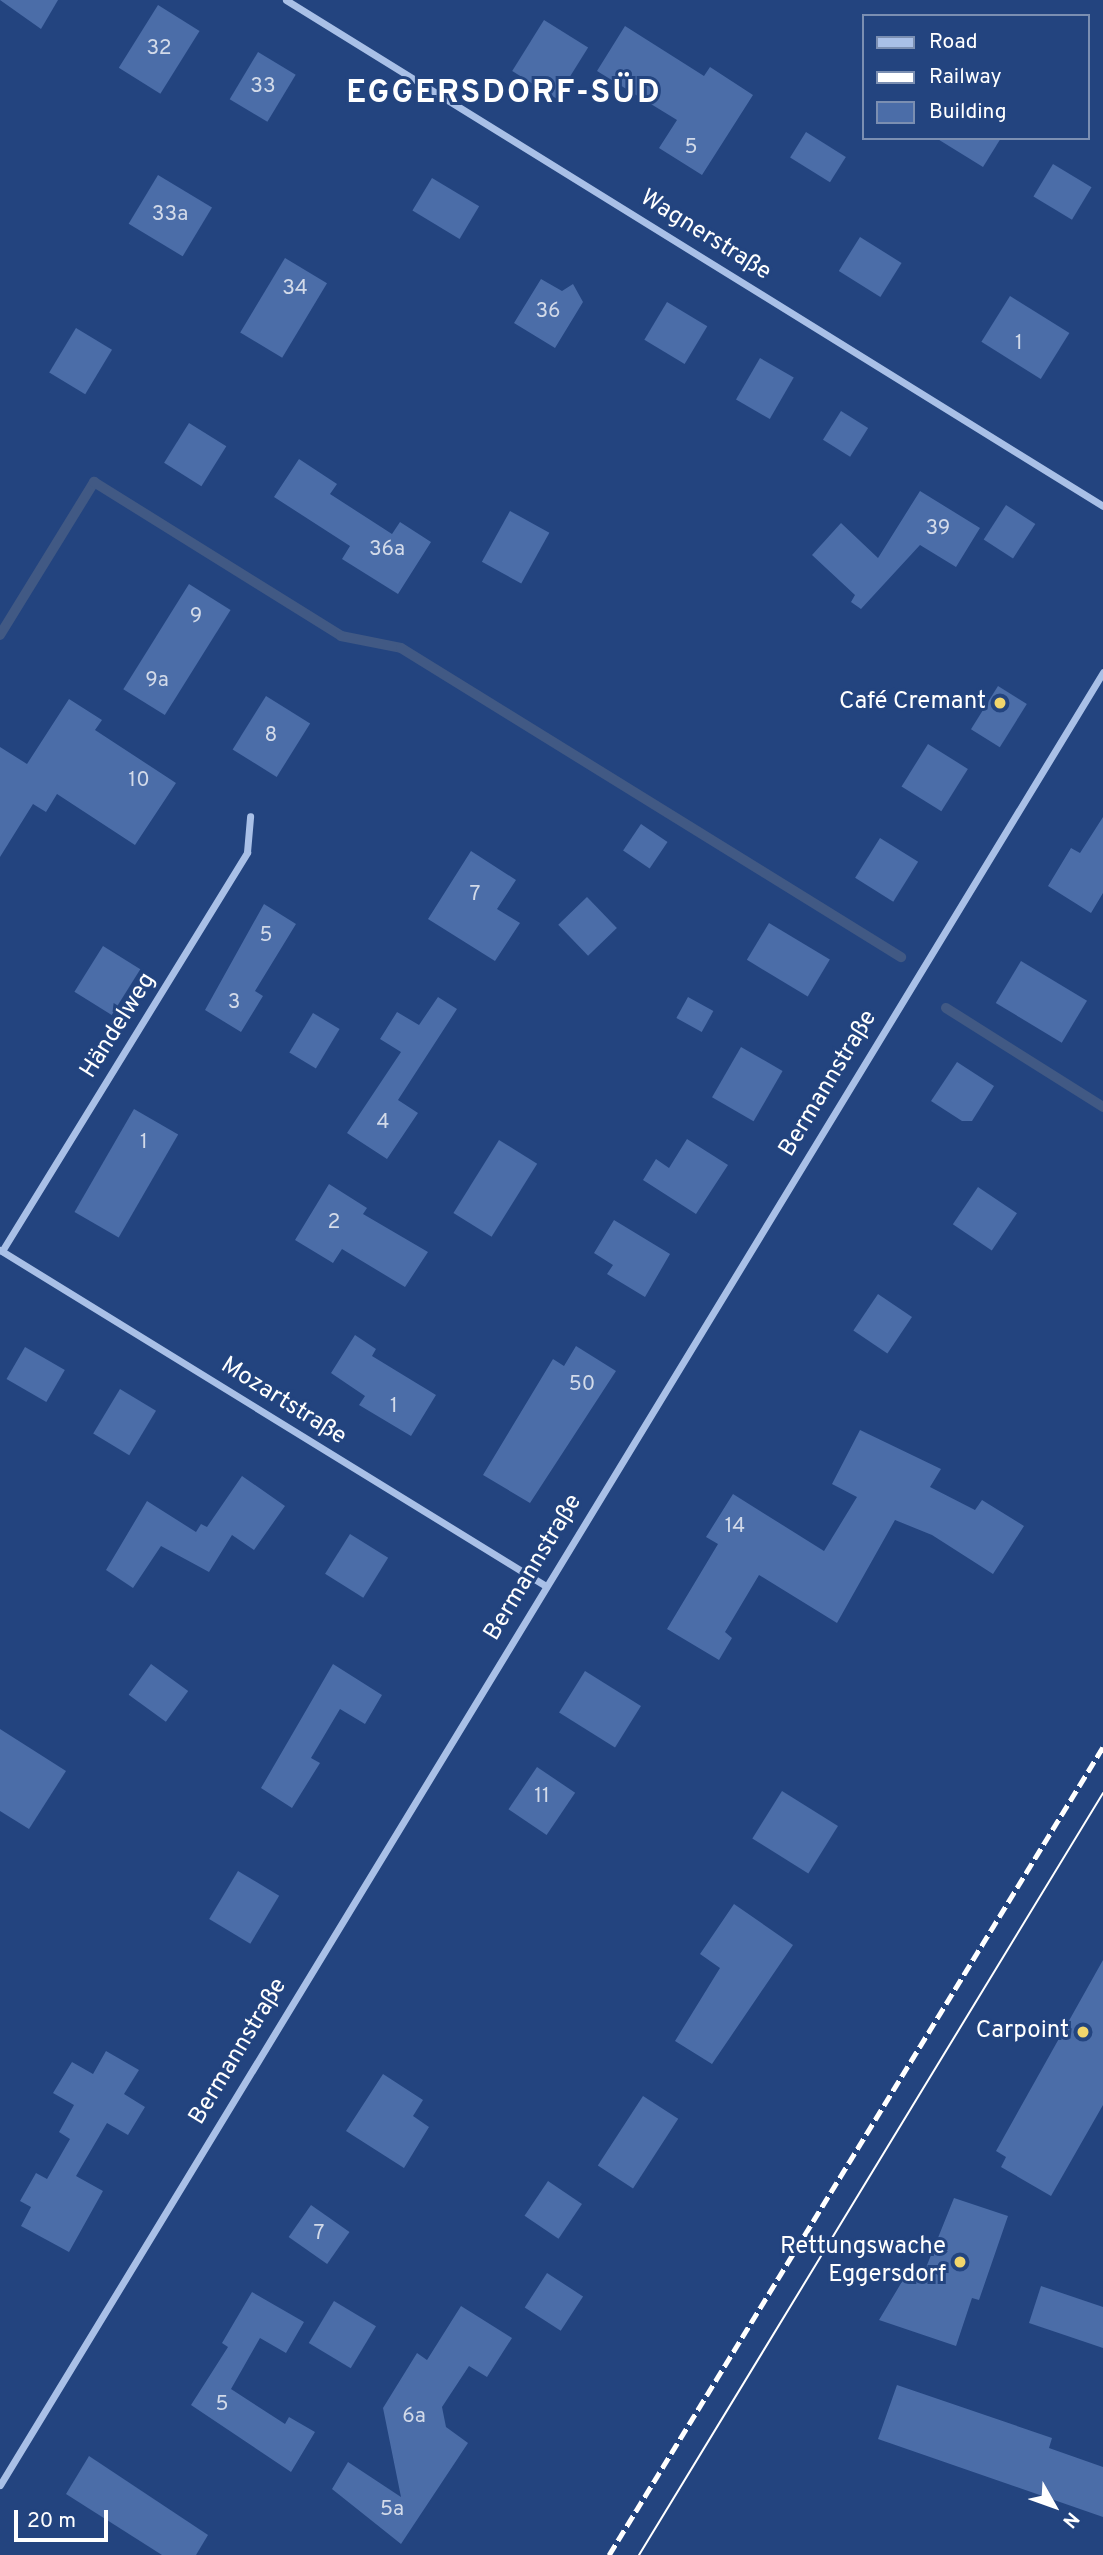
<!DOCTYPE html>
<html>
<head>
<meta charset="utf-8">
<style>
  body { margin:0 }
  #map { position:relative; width:1103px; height:2555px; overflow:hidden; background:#23447f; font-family:Overpass,sans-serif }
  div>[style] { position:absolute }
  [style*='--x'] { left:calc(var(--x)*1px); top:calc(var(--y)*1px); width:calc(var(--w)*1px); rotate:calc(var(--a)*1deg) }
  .stream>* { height:10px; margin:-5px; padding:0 5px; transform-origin:5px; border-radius:5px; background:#415984 }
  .building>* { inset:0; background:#4b6da8; transform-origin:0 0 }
  .street>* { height:7px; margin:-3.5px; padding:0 3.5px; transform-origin:3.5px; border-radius:3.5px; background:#a9c0e7 }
  .tram>* { height:2px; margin:-1px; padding:0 1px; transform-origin:1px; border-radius:1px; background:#fff }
  .rail>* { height:5px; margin-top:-2.5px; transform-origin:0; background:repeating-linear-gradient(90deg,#fff 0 12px,transparent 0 17px) }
  .dots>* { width:19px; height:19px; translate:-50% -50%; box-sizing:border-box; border:4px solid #23447f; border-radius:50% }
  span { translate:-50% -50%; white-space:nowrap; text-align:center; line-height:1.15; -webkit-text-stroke:6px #23447f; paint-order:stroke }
  .number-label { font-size:21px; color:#d2dae9 }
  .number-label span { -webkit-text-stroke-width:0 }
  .street-label { font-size:24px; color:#fff }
  .poi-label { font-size:24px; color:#fff }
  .right { translate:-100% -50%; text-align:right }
  .district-label { font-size:32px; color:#fff; font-weight:700; letter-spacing:2px }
  .legend { position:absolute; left:862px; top:14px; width:228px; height:126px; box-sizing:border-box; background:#23447f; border:2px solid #7b8fb2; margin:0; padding:9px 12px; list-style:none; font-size:21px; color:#fff }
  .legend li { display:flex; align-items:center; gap:14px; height:35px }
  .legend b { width:35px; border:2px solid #7b8fb2 }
  .north { position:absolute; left:1019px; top:2471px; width:70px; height:70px; -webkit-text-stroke:5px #23447f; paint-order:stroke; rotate:130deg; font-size:19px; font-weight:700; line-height:28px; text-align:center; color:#fff }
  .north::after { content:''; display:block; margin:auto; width:24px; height:32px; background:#fff; clip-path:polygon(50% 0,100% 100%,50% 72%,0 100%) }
  .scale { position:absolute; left:14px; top:2510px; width:94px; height:32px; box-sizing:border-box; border:4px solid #fff; border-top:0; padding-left:9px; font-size:21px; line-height:24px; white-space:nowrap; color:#fff; -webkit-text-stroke:5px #23447f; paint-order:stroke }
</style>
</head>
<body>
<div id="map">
  <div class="stream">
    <div style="--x:0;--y:635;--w:180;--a:-58.4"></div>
    <div style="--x:94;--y:482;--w:291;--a:31.9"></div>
    <div style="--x:341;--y:636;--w:61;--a:11.3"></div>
    <div style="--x:401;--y:648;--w:588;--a:31.72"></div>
    <div style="--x:946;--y:1008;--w:186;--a:32.2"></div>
  </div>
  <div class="building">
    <div style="clip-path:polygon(0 0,58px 0,41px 29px)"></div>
    <div style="left:158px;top:5px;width:49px;height:74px;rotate:32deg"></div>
    <div style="left:544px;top:20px;width:52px;height:60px;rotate:32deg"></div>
    <div style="clip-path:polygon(625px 26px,704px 76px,710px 67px,753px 95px,702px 175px,659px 148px,677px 120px,597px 71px)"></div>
    <div style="left:258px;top:52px;width:44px;height:55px;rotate:31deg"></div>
    <div style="left:806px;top:132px;width:47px;height:30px;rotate:32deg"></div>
    <div style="clip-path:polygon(936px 138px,1001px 138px,983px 167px)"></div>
    <div style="left:1053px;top:164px;width:45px;height:38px;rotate:31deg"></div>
    <div style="left:158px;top:175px;width:63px;height:57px;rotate:31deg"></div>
    <div style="left:432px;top:178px;width:55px;height:38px;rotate:31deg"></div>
    <div style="left:860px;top:237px;width:49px;height:40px;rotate:32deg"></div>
    <div style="left:285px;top:258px;width:49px;height:87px;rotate:31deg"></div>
    <div style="clip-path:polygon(541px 279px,562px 291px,573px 284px,583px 302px,555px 348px,514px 323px)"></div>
    <div style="left:1010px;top:296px;width:70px;height:54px;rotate:32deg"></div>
    <div style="left:667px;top:302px;width:47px;height:44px;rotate:31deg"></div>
    <div style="left:76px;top:328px;width:42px;height:52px;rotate:31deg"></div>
    <div style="left:760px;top:358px;width:39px;height:48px;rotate:30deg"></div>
    <div style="left:841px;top:411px;width:32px;height:34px;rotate:32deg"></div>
    <div style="left:189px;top:423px;width:44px;height:47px;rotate:32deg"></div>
    <div style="clip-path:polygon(299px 459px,337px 484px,330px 494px,392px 534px,400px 522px,431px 542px,398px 594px,342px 559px,350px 546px,274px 497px)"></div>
    <div style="clip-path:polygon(920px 491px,980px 528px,956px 567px,920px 545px,861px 609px,851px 602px,855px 595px,812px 555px,841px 523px,878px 558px)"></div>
    <div style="left:1006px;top:505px;width:35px;height:41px;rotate:33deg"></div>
    <div style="left:510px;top:511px;width:45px;height:58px;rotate:29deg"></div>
    <div style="left:189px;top:584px;width:49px;height:124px;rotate:32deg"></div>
    <div style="left:998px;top:686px;width:34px;height:51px;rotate:32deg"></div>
    <div style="left:266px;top:696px;width:52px;height:63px;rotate:32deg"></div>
    <div style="clip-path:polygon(69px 699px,102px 720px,95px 730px,176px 783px,135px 845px,57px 794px,46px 812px,33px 804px,0 857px,0 747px,27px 764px)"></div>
    <div style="left:928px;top:744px;width:47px;height:50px;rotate:32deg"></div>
    <div style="clip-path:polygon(1103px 817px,1103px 893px,1091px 913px,1048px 886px,1071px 848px,1080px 853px)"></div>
    <div style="left:641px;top:824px;width:32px;height:32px;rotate:34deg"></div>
    <div style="left:880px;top:838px;width:45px;height:47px;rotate:32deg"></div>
    <div style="clip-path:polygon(471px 851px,516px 880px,497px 909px,520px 923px,495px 961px,428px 919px)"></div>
    <div style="left:587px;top:897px;width:43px;height:40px;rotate:46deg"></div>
    <div style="clip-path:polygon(264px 904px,296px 924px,255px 991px,263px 996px,241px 1032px,205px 1010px)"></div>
    <div style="left:769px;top:923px;width:71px;height:43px;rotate:31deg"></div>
    <div style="left:103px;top:946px;width:44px;height:54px;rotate:32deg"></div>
    <div style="left:1021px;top:961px;width:77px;height:49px;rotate:31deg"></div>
    <div style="clip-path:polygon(438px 997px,457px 1009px,398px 1100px,418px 1113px,387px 1159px,347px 1133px,401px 1052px,380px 1039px,397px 1012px,419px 1025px)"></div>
    <div style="left:688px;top:997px;width:29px;height:24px;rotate:29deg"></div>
    <div style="left:313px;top:1013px;width:31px;height:46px;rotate:31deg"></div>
    <div style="left:741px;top:1047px;width:48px;height:58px;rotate:30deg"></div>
    <div style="clip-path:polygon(957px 1062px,994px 1086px,972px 1121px,962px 1121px,931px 1101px)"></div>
    <div style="left:134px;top:1109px;width:51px;height:119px;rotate:30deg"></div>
    <div style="clip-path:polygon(687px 1139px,728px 1165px,696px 1214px,643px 1180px,656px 1159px,669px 1168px)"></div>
    <div style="left:499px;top:1140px;width:45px;height:86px;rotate:32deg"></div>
    <div style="clip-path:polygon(329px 1184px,367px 1208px,363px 1214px,428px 1252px,405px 1287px,342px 1249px,333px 1263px,295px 1240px)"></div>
    <div style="left:978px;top:1187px;width:47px;height:45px;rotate:34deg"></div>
    <div style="clip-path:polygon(614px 1220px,670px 1254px,645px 1297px,607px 1274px,613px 1265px,594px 1253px)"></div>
    <div style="left:878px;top:1294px;width:41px;height:44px;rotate:34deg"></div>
    <div style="clip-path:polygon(355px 1335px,376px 1349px,372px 1356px,436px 1395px,411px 1436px,359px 1405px,365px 1396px,331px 1373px)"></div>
    <div style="clip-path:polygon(576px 1346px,616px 1371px,530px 1503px,483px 1475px,553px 1359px,564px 1366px)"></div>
    <div style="left:25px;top:1347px;width:46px;height:37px;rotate:30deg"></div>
    <div style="left:120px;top:1389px;width:42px;height:52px;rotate:31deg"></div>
    <div style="clip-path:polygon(860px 1430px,941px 1469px,930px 1487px,975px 1510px,982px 1500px,1024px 1526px,993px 1574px,932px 1535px,895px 1520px,837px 1623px,759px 1575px,725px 1632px,732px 1638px,719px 1660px,667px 1629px,718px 1544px,706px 1537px,733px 1494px,824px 1551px,857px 1497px,832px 1484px)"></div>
    <div style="clip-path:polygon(242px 1476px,285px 1506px,254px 1550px,232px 1535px,209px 1572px,161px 1546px,133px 1588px,106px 1570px,147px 1501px,196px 1532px,201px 1524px,207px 1527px)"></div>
    <div style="left:350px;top:1534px;width:45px;height:47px;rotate:32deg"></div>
    <div style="left:151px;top:1664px;width:46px;height:38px;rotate:36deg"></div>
    <div style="clip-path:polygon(333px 1664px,382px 1695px,365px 1724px,340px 1709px,311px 1758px,320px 1763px,292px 1808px,261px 1788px)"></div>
    <div style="left:585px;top:1671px;width:66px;height:49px;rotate:32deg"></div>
    <div style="clip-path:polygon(0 1729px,66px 1771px,29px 1829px,0 1811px)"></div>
    <div style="left:537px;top:1767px;width:46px;height:51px;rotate:34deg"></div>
    <div style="left:782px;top:1791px;width:66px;height:56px;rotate:32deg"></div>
    <div style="left:238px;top:1871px;width:48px;height:56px;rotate:31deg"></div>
    <div style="clip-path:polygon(734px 1904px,793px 1945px,712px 2064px,675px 2041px,720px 1968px,700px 1954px)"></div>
    <div style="clip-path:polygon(1103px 1960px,1103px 2105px,1051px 2196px,1001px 2167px,1006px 2157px,996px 2151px)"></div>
    <div style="clip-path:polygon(106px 2051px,139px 2070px,124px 2094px,145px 2107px,128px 2135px,107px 2123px,76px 2176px,103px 2191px,69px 2252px,21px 2226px,31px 2207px,20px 2201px,36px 2173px,47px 2179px,70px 2139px,59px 2132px,74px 2105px,53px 2093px,72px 2062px,93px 2074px)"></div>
    <div style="clip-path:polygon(383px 2074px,423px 2100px,413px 2116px,429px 2127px,404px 2168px,346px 2131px)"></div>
    <div style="left:643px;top:2096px;width:42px;height:83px;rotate:33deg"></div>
    <div style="left:548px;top:2181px;width:41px;height:42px;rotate:34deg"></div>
    <div style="clip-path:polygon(954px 2198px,1008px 2216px,979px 2300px,972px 2298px,956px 2346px,879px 2320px,906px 2275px,921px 2280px)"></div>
    <div style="left:311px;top:2205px;width:47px;height:39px;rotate:35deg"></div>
    <div style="left:547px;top:2273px;width:43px;height:41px;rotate:33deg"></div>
    <div style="clip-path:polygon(1041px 2286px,1103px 2307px,1103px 2348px,1029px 2323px)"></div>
    <div style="clip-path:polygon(252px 2292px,304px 2322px,286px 2353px,260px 2338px,231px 2389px,285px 2424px,289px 2417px,315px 2432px,291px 2472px,191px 2405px,228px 2347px,222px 2343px)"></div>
    <div style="left:334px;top:2301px;width:49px;height:49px;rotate:31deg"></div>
    <div style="clip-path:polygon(461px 2306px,512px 2338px,487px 2377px,469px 2366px,442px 2407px,446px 2427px,468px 2443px,401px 2544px,332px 2489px,348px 2462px,401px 2497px,383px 2408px,417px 2353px,427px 2360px)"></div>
    <div style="clip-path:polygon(897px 2385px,1052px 2438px,1049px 2448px,1103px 2467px,1103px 2517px,878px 2439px)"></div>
    <div style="clip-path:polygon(89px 2456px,208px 2535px,196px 2555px,162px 2555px,66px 2494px)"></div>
  </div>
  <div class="street">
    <div style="--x:286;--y:0;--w:961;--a:31.77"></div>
    <div style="--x:0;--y:1250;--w:641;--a:31.61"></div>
    <div style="--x:2;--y:1251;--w:468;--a:-58.4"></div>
    <div style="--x:247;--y:852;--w:36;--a:-85"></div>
    <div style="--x:0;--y:2485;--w:2122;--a:-58.68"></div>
  </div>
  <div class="tram">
    <div style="--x:639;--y:2555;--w:892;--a:-58.66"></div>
  </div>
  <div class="rail">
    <div style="--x:609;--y:2555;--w:947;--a:-58.56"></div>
  </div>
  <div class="dots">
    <div style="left:1000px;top:703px;background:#f2d66c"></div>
    <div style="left:1083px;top:2032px;background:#f2d66c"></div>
    <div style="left:960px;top:2262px;background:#f2d66c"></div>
  </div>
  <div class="number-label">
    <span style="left:159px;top:49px">32</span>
    <span style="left:263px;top:87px">33</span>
    <span style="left:691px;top:148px">5</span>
    <span style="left:170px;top:215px">33a</span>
    <span style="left:295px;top:289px">34</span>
    <span style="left:548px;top:312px">36</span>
    <span style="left:1019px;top:344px">1</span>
    <span style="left:938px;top:529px">39</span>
    <span style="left:387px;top:550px">36a</span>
    <span style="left:196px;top:617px">9</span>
    <span style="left:157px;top:681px">9a</span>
    <span style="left:271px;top:736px">8</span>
    <span style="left:139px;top:781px">10</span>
    <span style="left:475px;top:895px">7</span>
    <span style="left:266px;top:936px">5</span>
    <span style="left:234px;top:1003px">3</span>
    <span style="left:383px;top:1123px">4</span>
    <span style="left:144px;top:1143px">1</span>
    <span style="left:334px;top:1223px">2</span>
    <span style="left:582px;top:1385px">50</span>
    <span style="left:394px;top:1407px">1</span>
    <span style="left:735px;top:1527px">14</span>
    <span style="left:542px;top:1797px">11</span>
    <span style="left:319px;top:2234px">7</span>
    <span style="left:222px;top:2405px">5</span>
    <span style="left:414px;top:2417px">6a</span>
    <span style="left:392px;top:2510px">5a</span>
  </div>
  <div class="street-label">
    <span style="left:705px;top:236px;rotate:32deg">Wagnerstraße</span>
    <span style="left:119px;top:1026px;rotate:-58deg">Händelweg</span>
    <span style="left:829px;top:1084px;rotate:-59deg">Bermannstraße</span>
    <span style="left:283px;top:1402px;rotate:32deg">Mozartstraße</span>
    <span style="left:534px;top:1568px;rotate:-59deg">Bermannstraße</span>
    <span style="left:239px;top:2052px;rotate:-59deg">Bermannstraße</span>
  </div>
  <div class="poi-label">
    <span class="right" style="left:986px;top:703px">Café Cremant</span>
    <span class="right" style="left:1069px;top:2032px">Carpoint</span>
    <span class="right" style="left:946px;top:2262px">Rettungswache<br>Eggersdorf</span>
  </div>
  <div class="district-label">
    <span style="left:504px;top:94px">EGGERSDORF-SÜD</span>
  </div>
  <ul class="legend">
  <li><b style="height:9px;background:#a9c0e7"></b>Road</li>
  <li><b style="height:9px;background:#fff"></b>Railway</li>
  <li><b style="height:19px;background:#4b6da8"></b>Building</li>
  </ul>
  <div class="north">N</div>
  <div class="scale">20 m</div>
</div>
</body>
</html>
